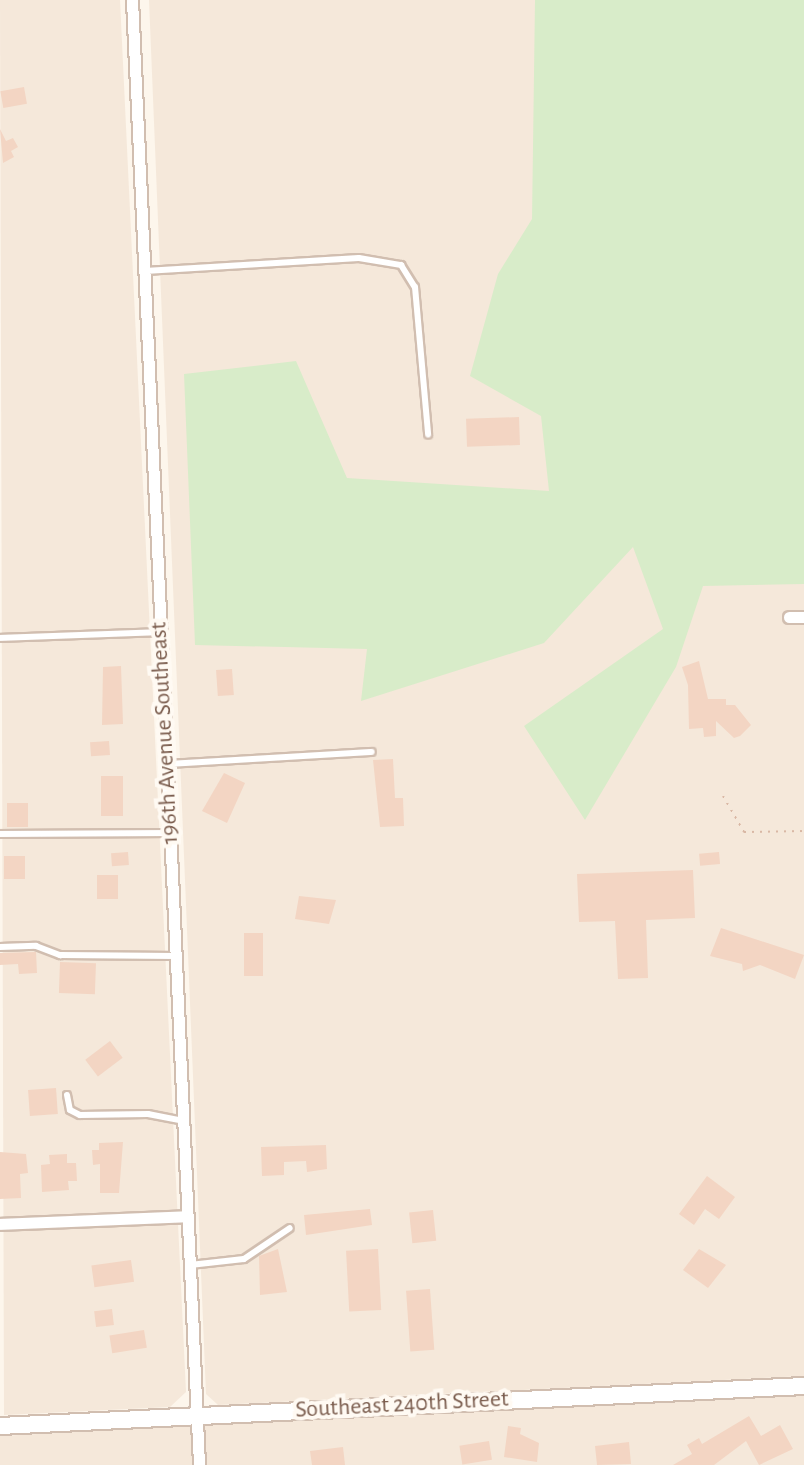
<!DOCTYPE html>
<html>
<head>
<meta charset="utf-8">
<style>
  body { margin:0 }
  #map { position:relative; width:804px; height:1465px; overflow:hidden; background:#fdf6ec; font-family:"Alegreya Sans",sans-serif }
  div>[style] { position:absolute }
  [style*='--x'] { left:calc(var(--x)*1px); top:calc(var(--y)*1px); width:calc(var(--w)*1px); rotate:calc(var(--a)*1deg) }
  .residential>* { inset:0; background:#f5e8da }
  .green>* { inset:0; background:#d8ecc9 }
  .building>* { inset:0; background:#f3d5c3; transform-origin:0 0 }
  .path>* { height:2px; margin-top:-1px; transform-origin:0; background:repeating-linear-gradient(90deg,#d9b8a5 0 2px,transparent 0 8px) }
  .roads { filter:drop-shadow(2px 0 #d1beb0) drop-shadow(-2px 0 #d1beb0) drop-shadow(0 2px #d1beb0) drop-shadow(0 -2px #d1beb0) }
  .service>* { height:6px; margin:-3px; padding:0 3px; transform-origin:3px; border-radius:3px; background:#fff }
  .minor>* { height:11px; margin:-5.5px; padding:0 5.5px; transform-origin:5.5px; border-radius:5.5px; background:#fff }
  .secondary>* { height:16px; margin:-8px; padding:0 8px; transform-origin:8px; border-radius:8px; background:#fff }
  span { translate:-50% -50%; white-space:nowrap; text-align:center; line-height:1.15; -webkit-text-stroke:8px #fffaf3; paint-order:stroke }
  .street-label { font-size:24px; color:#7a5c4d }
</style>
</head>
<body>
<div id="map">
  <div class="residential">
    <div style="clip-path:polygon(0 0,120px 0,186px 1392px,170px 1407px,4px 1415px)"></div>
    <div style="clip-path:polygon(149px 0,804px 0,804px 1376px,218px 1405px,206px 1394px)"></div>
    <div style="clip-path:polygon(804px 1393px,804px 1465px,0 1465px,0 1436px)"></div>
  </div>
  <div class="green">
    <div style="clip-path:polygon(535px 0,804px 0,804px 584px,703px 586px,676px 667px,585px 820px,524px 726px,663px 629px,633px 547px,544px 643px,361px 701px,367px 649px,195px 645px,184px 374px,296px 361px,347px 478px,549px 491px,541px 416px,470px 376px,498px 274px,532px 219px)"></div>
  </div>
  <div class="building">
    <div style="left:24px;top:87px;width:17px;height:24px;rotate:80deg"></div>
    <div style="clip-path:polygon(0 129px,6px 141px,13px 138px,18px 147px,11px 151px,14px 157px,3px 163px)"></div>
    <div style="left:519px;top:417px;width:28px;height:53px;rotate:88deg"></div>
    <div style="clip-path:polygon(699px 661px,708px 699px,726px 699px,726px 705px,735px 705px,751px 725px,740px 736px,734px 738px,716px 721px,716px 736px,704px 737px,703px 728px,689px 729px,688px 685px,682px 667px)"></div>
    <div style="clip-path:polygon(121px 666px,123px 724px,102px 725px,103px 667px)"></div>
    <div style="left:232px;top:669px;width:26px;height:16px;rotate:86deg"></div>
    <div style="left:109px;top:741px;width:14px;height:19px;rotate:86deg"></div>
    <div style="clip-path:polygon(393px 759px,395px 798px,403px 798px,404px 826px,380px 827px,373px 760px)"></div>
    <div style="clip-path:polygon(224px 773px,245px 783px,227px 823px,202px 811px)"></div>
    <div style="left:101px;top:776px;width:22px;height:40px"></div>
    <div style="left:7px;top:803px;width:21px;height:24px"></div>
    <div style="left:128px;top:852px;width:13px;height:17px;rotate:86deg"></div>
    <div style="left:719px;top:852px;width:12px;height:20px;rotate:85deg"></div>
    <div style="left:4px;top:856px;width:21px;height:23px"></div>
    <div style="clip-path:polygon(693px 870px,695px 918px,646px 920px,648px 978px,618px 979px,615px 921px,579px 922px,577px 874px)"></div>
    <div style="left:97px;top:875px;width:21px;height:24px"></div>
    <div style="clip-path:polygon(299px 896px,336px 900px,329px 924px,295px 919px)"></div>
    <div style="clip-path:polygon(721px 928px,804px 955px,795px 979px,760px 965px,743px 971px,742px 964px,710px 956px)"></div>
    <div style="left:244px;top:933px;width:19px;height:43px"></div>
    <div style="clip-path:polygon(36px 952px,37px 973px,19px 974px,18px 964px,0 965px,0 953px)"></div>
    <div style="left:60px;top:962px;width:36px;height:31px;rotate:2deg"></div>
    <div style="left:110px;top:1041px;width:21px;height:31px;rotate:53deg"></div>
    <div style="left:56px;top:1088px;width:26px;height:28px;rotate:86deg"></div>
    <div style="clip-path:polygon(123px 1142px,119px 1193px,100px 1193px,100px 1164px,93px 1165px,92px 1150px,99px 1150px,99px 1143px)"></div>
    <div style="clip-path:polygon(326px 1145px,327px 1169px,307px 1172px,306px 1161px,284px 1162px,284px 1175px,262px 1176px,261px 1147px)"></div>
    <div style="clip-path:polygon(0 1152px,26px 1154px,28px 1173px,20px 1174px,21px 1198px,0 1199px)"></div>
    <div style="clip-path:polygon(67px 1154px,67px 1163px,76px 1163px,77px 1181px,68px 1181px,69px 1190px,42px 1192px,41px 1165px,50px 1164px,49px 1155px)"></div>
    <div style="clip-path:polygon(707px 1176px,735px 1197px,719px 1219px,705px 1209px,694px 1225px,679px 1214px)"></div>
    <div style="clip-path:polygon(370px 1209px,372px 1225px,306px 1235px,304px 1215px)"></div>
    <div style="left:433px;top:1210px;width:31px;height:24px;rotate:84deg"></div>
    <div style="clip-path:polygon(278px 1249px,287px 1292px,260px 1295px,259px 1256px)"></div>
    <div style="left:378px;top:1249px;width:61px;height:32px;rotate:87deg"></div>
    <div style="clip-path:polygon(699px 1249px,726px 1265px,708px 1288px,683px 1270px)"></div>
    <div style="left:131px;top:1260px;width:22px;height:40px;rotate:82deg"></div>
    <div style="left:430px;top:1289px;width:61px;height:24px;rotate:86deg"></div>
    <div style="left:112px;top:1309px;width:16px;height:18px;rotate:83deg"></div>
    <div style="left:144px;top:1330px;width:18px;height:35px;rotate:81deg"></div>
    <div style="clip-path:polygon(749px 1416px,761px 1436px,780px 1425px,793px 1449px,759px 1465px,746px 1441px,714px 1465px,673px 1465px,692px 1454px,687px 1445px,699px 1438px,702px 1444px)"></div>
    <div style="clip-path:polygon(508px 1426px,521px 1428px,520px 1434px,539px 1443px,537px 1462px,504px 1457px)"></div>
    <div style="left:489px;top:1441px;width:19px;height:30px;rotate:81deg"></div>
    <div style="clip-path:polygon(629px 1442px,631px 1464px,597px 1465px,595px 1446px)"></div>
    <div style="clip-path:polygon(343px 1447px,345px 1465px,312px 1465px,310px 1451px)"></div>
  </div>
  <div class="path">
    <div style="--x:723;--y:796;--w:42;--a:59.7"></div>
    <div style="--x:744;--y:832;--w:60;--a:-1"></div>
  </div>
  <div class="roads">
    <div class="service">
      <div style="--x:145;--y:271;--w:214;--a:-3.5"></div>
      <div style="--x:359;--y:258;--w:43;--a:9.5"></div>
      <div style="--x:401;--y:265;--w:26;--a:58"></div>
      <div style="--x:415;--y:287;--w:148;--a:84.9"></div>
      <div style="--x:0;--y:638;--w:160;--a:-2.1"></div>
      <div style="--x:167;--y:764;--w:205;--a:-3.4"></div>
      <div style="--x:0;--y:834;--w:170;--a:-0.3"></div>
      <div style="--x:0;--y:947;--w:36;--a:-2"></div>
      <div style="--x:36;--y:946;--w:26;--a:21"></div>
      <div style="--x:60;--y:955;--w:116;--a:0.5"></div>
      <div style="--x:67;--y:1095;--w:15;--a:79"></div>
      <div style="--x:70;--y:1110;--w:11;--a:27"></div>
      <div style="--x:80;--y:1115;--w:68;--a:-0.8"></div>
      <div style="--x:148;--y:1114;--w:36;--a:11"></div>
      <div style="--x:190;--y:1265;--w:54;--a:-6.3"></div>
      <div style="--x:244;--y:1259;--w:55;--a:-34"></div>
    </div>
    <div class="minor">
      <div style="--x:132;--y:0;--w:1467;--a:87.38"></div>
      <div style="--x:789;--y:617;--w:15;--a:0"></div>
      <div style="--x:0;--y:1224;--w:187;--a:-2.4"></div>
    </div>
    <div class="secondary">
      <div style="--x:0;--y:1426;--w:805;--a:-2.85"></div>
    </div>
  </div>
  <div class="street-label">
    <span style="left:165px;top:733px;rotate:-93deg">196th Avenue Southeast</span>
    <span style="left:402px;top:1405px;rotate:-3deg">Southeast 240th Street</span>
  </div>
</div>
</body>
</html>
